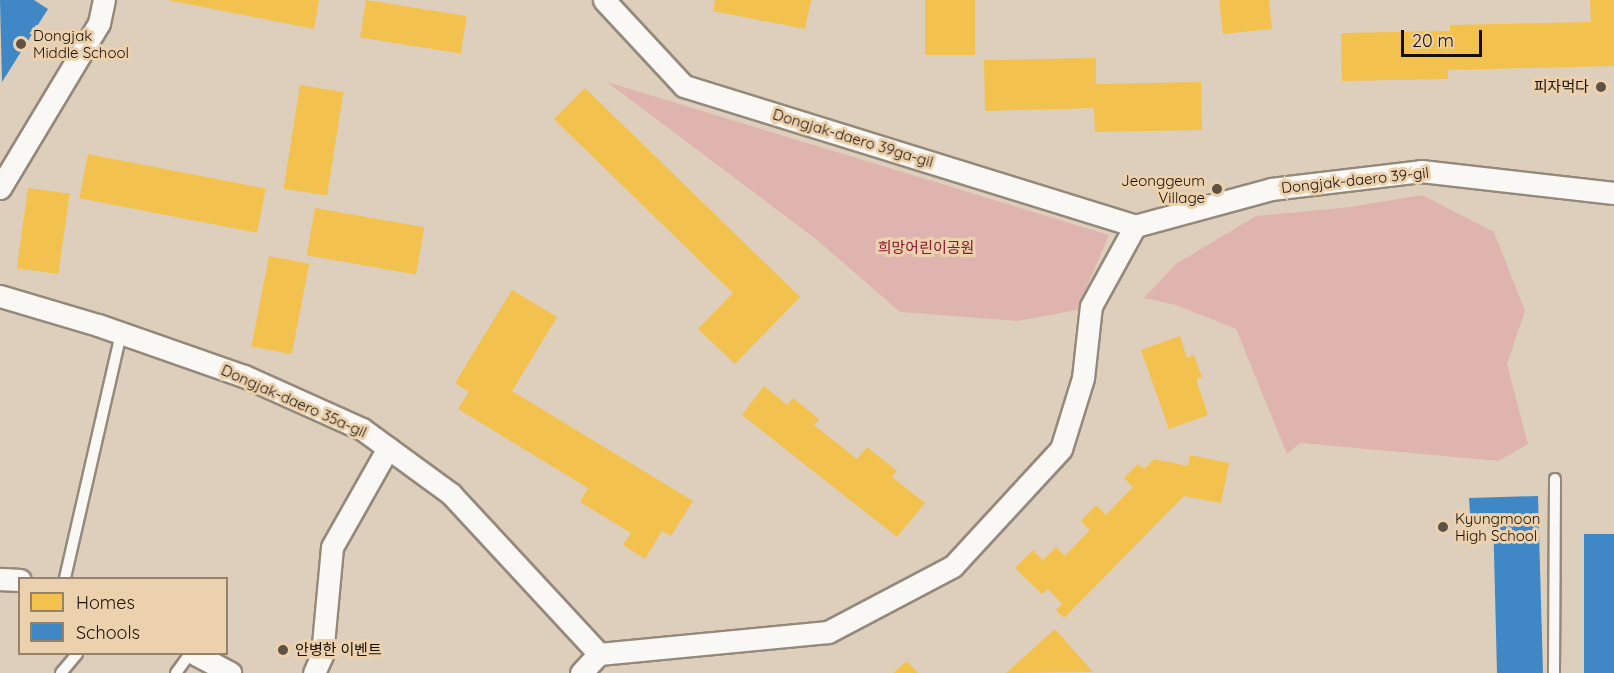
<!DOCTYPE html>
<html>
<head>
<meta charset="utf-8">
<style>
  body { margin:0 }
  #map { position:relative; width:1614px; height:673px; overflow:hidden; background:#decfbc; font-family:Quicksand,"Noto Sans KR",sans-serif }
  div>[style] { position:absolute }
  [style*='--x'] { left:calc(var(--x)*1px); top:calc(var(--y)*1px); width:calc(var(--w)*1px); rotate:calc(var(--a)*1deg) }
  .green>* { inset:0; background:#e0b4ae }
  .homes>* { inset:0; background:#f2c14e; transform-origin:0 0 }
  .schools>* { inset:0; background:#3f88c5; transform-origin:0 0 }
  .roads { filter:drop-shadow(2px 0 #94897b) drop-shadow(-2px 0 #94897b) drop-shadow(0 2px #94897b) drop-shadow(0 -2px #94897b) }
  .lane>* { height:10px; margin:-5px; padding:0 5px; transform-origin:5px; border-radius:5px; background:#faf8f5 }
  .street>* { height:21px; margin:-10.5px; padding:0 10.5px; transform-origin:10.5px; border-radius:10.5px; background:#faf8f5 }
  .dots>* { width:16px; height:16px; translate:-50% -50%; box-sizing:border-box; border:3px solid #ecd1ae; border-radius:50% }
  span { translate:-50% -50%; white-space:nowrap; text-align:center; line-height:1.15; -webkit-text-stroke:6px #ecd1ae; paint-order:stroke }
  .poi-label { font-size:15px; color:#180f04 }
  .left { translate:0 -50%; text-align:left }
  .right { translate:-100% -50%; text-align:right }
  .street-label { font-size:15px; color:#180f04 }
  .park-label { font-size:15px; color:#8b1933 }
  .legend { position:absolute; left:18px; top:577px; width:210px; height:78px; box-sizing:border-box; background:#ecd1ae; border:2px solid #97836a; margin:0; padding:8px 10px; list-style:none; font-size:18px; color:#180f04 }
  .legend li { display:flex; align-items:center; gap:12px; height:30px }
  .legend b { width:30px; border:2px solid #97836a }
  .scale { position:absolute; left:1401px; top:30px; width:81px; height:27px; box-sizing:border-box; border:3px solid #180f04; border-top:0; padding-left:8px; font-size:18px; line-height:21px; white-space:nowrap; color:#180f04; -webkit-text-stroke:4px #ecd1ae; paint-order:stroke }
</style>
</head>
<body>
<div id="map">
  <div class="green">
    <div style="clip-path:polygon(607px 82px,1109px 235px,1077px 310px,1018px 321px,900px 312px,817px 240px)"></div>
    <div style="clip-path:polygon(1422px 195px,1494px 232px,1525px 311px,1507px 364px,1528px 444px,1498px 461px,1300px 443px,1287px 454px,1236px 329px,1176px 305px,1144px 298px,1176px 264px,1256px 216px,1350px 207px)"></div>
  </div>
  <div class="homes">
    <div style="clip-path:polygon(168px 0,319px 0,314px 29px)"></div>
    <div style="left:366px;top:0;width:102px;height:38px;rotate:9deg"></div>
    <div style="clip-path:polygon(715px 0,811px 0,805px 29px,713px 11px)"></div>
    <div style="left:925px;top:0;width:50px;height:55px"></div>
    <div style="clip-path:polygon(1219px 0,1269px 0,1272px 29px,1223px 34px)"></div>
    <div style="clip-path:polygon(1590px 0,1614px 0,1614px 66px,1448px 70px,1448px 79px,1342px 81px,1341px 33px,1450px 31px,1450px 25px,1591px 22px)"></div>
    <div style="clip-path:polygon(1096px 58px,1096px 84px,1201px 82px,1202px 130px,1095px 132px,1094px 108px,985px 111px,984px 60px)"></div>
    <div style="left:300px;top:85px;width:44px;height:105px;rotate:9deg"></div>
    <div style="clip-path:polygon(585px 88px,800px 297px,735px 364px,698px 329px,733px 293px,554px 119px)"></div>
    <div style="left:88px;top:154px;width:181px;height:45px;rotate:11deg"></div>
    <div style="left:28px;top:188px;width:42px;height:81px;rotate:8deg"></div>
    <div style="left:315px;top:208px;width:111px;height:48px;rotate:10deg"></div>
    <div style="left:269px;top:256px;width:41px;height:92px;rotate:11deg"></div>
    <div style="clip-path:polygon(512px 290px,557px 317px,512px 391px,693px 501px,671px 536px,662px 531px,645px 559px,623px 545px,631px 533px,580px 502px,588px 488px,458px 409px,469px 392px,455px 383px)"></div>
    <div style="clip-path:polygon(1180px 336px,1187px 358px,1194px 355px,1202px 377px,1196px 379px,1208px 415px,1169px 429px,1141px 350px)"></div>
    <div style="clip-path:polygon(764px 386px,787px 405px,793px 398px,819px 419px,814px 425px,857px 459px,867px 447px,897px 471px,892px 477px,925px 503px,897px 537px,742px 415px)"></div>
    <div style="clip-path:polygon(1190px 455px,1229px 463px,1221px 503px,1184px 496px,1064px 618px,1056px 610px,1062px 604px,1048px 589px,1042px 594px,1015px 568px,1033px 550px,1043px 560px,1056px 547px,1065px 556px,1090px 530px,1081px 521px,1096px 505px,1106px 515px,1133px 487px,1124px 478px,1138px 464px,1144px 469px,1154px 459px,1188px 466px)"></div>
    <div style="clip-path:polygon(1055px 629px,1093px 672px,1006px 673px)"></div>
    <div style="clip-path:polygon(907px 661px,918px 673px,893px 673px)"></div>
  </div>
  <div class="schools">
    <div style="clip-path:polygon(0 0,34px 0,48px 9px,2px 82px)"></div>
    <div style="clip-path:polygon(1538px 496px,1543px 673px,1497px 673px,1493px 513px,1470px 514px,1469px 498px)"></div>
    <div style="left:1584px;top:534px;width:30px;height:139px"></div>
  </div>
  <div class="roads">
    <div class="lane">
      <div style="--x:65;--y:578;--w:251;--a:-77.1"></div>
      <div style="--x:61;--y:673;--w:25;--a:-50"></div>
      <div style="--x:176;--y:673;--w:24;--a:-54"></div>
      <div style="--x:1554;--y:673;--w:194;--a:-89.7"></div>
    </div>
    <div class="street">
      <div style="--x:604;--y:0;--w:117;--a:47.1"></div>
      <div style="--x:684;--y:86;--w:472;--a:17.2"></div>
      <div style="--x:0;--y:188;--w:192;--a:-59"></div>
      <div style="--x:99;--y:23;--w:24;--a:-78"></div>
      <div style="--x:1135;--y:226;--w:141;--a:-15.2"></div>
      <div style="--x:1271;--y:189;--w:151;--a:-6.8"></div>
      <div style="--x:1421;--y:171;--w:194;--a:6.5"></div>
      <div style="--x:0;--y:296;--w:102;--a:16.5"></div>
      <div style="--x:98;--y:325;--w:155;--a:19.3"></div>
      <div style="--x:244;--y:376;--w:129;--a:24.2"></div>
      <div style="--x:362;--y:429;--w:110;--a:36.1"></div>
      <div style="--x:451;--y:494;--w:218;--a:47.2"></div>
      <div style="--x:0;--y:579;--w:20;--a:3"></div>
      <div style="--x:195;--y:654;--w:40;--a:28"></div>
      <div style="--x:599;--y:654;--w:230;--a:-5.5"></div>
      <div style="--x:828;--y:632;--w:141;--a:-27.8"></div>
      <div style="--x:953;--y:566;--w:159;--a:-47.3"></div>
      <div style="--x:1061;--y:449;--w:74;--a:-72.8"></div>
      <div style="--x:1083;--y:378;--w:72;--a:-83.7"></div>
      <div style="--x:1091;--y:306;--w:91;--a:-61.2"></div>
      <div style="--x:314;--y:673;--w:20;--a:-66"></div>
      <div style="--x:322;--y:655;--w:108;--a:-84.7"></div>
      <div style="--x:332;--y:547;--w:114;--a:-60.5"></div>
      <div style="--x:581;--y:673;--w:26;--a:-47"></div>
    </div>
  </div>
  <div class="dots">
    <div style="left:21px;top:44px;background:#5d5244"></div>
    <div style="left:1601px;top:87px;background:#5d5244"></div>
    <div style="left:1217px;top:189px;background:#5d5244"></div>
    <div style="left:1443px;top:527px;background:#5d5244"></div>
    <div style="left:283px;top:650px;background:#5d5244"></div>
  </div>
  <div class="poi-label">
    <span class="left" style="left:33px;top:44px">Dongjak<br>Middle School</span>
    <span class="right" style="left:1589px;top:87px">피자먹다</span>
    <span class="right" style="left:1205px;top:189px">Jeonggeum<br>Village</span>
    <span class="left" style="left:1455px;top:527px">Kyungmoon<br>High School</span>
    <span class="left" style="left:295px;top:650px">안병한 이벤트</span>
  </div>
  <div class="street-label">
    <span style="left:853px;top:138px;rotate:17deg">Dongjak-daero 39ga-gil</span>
    <span style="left:1355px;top:180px;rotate:-6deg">Dongjak-daero 39-gil</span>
    <span style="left:294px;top:401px;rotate:24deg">Dongjak-daero 35a-gil</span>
  </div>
  <div class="park-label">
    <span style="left:926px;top:248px">희망어린이공원</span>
  </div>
  <ul class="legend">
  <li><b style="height:16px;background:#f2c14e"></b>Homes</li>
  <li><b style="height:16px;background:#3f88c5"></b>Schools</li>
  </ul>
  <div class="scale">20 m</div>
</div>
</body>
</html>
